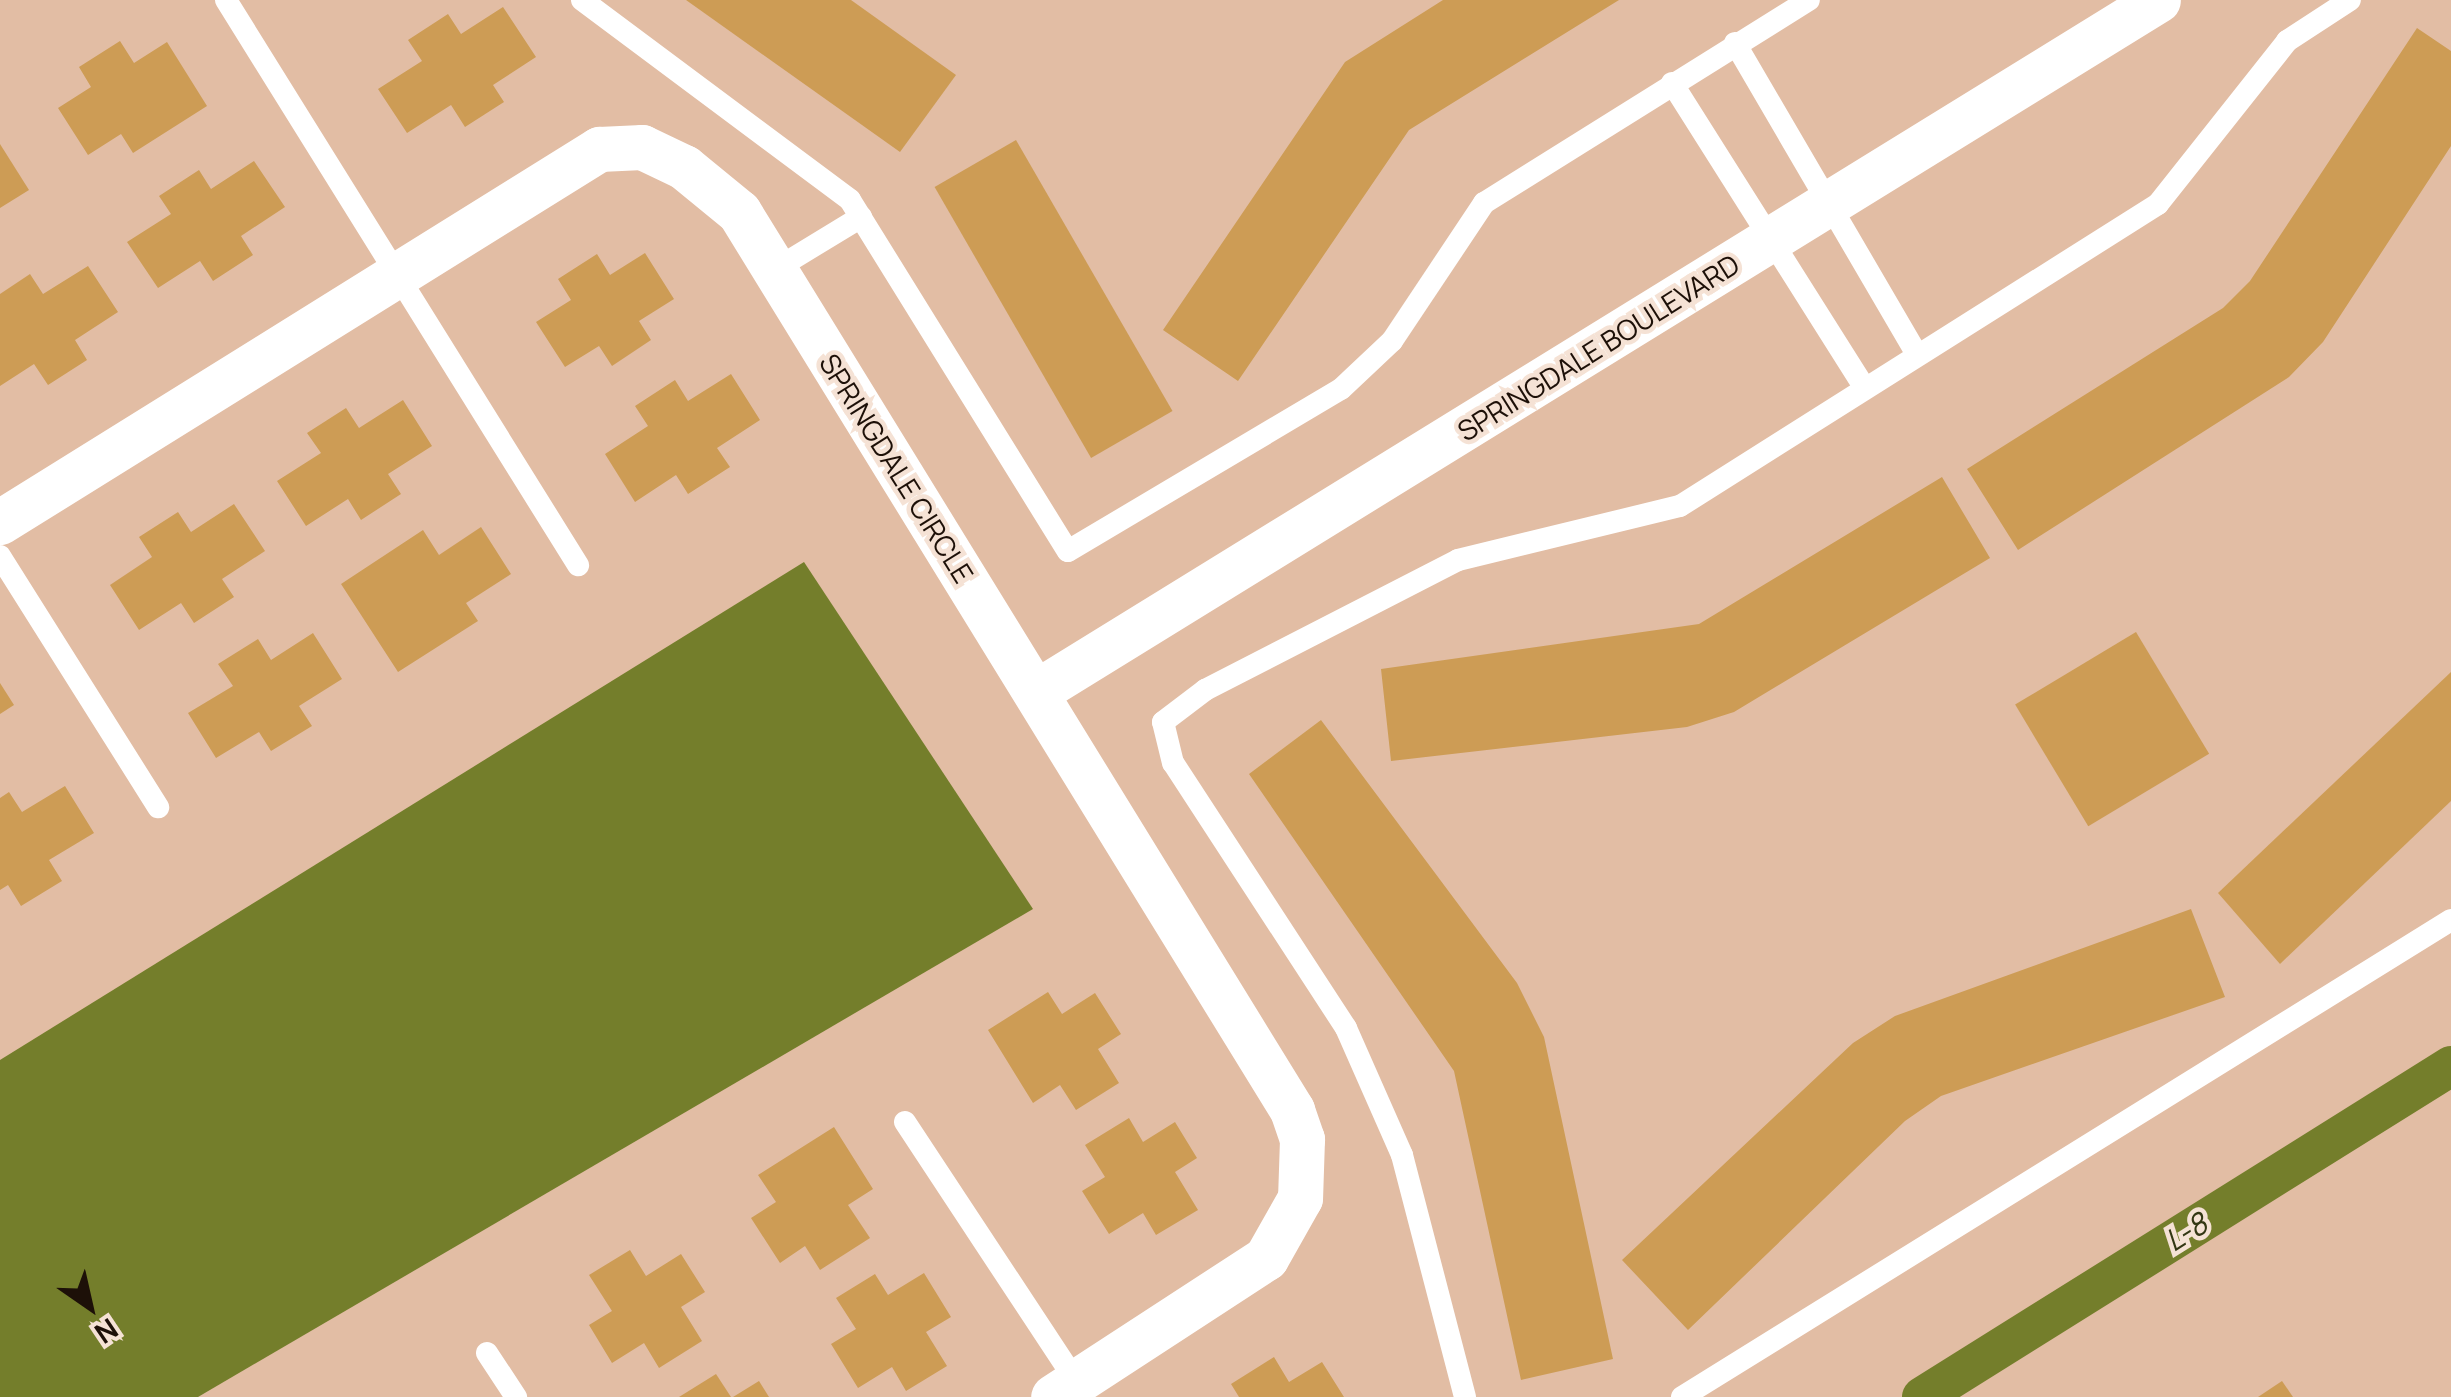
<!DOCTYPE html>
<html>
<head>
<meta charset="utf-8">
<style>
  body { margin:0 }
  #map { position:relative; width:2451px; height:1397px; overflow:hidden; background:#e2bda4; font-family:Manrope,sans-serif }
  div>[style] { position:absolute }
  [style*='--x'] { left:calc(var(--x)*1px); top:calc(var(--y)*1px); width:calc(var(--w)*1px); rotate:calc(var(--a)*1deg) }
  .water>* { inset:0; background:#747e2b }
  .canal>* { height:40px; margin:-20px; padding:0 20px; transform-origin:20px; border-radius:20px; background:#747e2b }
  .building>* { inset:0; background:#cd9c55; transform-origin:0 0 }
  .lane>* { height:22px; margin:-11px; padding:0 11px; transform-origin:11px; border-radius:11px; background:#fff }
  .street>* { height:45px; margin:-22.5px; padding:0 22.5px; transform-origin:22.5px; border-radius:22.5px; background:#fff }
  span { translate:-50% -50%; white-space:nowrap; text-align:center; line-height:1.15; -webkit-text-stroke:9px #f5e2d5; paint-order:stroke }
  .street-label { font-size:28px; color:#1d1008 }
  .water-label { font-size:30px; color:#333714; font-style:italic }
  .north { position:absolute; left:40px; top:1257px; width:100px; height:100px; -webkit-text-stroke:8px #f5e2d5; paint-order:stroke; rotate:146deg; font-size:28px; font-weight:700; line-height:40px; text-align:center; color:#1d1008 }
  .north::after { content:''; display:block; margin:auto; width:35px; height:45px; background:#1d1008; clip-path:polygon(50% 0,100% 100%,50% 72%,0 100%) }
</style>
</head>
<body>
<div id="map">
  <div class="water">
    <div style="clip-path:polygon(804px 562px,1033px 909px,198px 1397px,0 1397px,0 1060px)"></div>
  </div>
  <div class="canal">
    <div style="--x:1922;--y:1397;--w:624;--a:-32.03"></div>
  </div>
  <div class="building">
    <div style="clip-path:polygon(686px 0,851px 0,956px 75px,900px 152px)"></div>
    <div style="clip-path:polygon(1443px 0,1619px 0,1409px 130px,1238px 381px,1163px 330px,1345px 62px)"></div>
    <div style="clip-path:polygon(503px 7px,536px 57px,493px 85px,504px 102px,465px 127px,451px 105px,407px 133px,378px 89px,422px 61px,408px 40px,448px 14px,461px 34px)"></div>
    <div style="clip-path:polygon(2417px 28px,2451px 51px,2451px 146px,2323px 342px,2289px 377px,2018px 550px,1967px 469px,2223px 308px,2250px 281px)"></div>
    <div style="clip-path:polygon(120px 41px,134px 63px,167px 42px,207px 106px,133px 153px,121px 134px,88px 155px,58px 108px,91px 87px,79px 67px)"></div>
    <div style="left:1016px;top:140px;width:313px;height:94px;rotate:60deg"></div>
    <div style="clip-path:polygon(0 144px,29px 190px,0 208px)"></div>
    <div style="clip-path:polygon(254px 161px,285px 207px,241px 236px,253px 255px,213px 281px,200px 261px,158px 288px,127px 242px,171px 214px,159px 196px,199px 170px,211px 189px)"></div>
    <div style="clip-path:polygon(645px 253px,674px 299px,639px 321px,651px 340px,612px 366px,599px 346px,565px 367px,536px 322px,571px 300px,558px 279px,597px 254px,610px 275px)"></div>
    <div style="clip-path:polygon(88px 266px,118px 312px,75px 340px,87px 360px,48px 385px,34px 364px,0 386px,0 294px,30px 274px,43px 294px)"></div>
    <div style="clip-path:polygon(731px 374px,760px 420px,717px 448px,730px 467px,688px 494px,676px 475px,635px 502px,605px 454px,648px 426px,635px 406px,675px 380px,688px 401px)"></div>
    <div style="clip-path:polygon(403px 400px,432px 446px,388px 474px,401px 494px,361px 520px,348px 499px,306px 526px,277px 481px,321px 453px,307px 433px,346px 408px,359px 428px)"></div>
    <div style="clip-path:polygon(1942px 477px,1990px 558px,1734px 712px,1687px 727px,1391px 761px,1381px 669px,1699px 624px)"></div>
    <div style="clip-path:polygon(234px 504px,265px 551px,222px 579px,234px 597px,194px 623px,181px 603px,139px 630px,110px 585px,152px 557px,139px 537px,178px 512px,191px 532px)"></div>
    <div style="clip-path:polygon(481px 527px,511px 574px,466px 603px,478px 621px,398px 672px,341px 584px,423px 530px,439px 555px)"></div>
    <div style="left:2136px;top:632px;width:142px;height:141px;rotate:59deg"></div>
    <div style="clip-path:polygon(313px 633px,342px 679px,299px 706px,312px 726px,271px 751px,259px 732px,216px 758px,188px 713px,233px 686px,218px 664px,258px 639px,271px 660px)"></div>
    <div style="clip-path:polygon(2451px 672px,2451px 801px,2280px 964px,2218px 893px)"></div>
    <div style="clip-path:polygon(0 683px,14px 705px,0 714px)"></div>
    <div style="clip-path:polygon(1321px 720px,1517px 983px,1544px 1037px,1613px 1359px,1521px 1380px,1454px 1071px,1249px 774px)"></div>
    <div style="clip-path:polygon(65px 786px,94px 833px,49px 860px,62px 881px,21px 906px,8px 885px,0 890px,0 798px,9px 792px,22px 812px)"></div>
    <div style="clip-path:polygon(2191px 909px,2225px 997px,1941px 1096px,1905px 1121px,1688px 1330px,1622px 1260px,1853px 1043px,1895px 1016px)"></div>
    <div style="clip-path:polygon(1048px 992px,1062px 1014px,1095px 993px,1121px 1034px,1098px 1049px,1119px 1083px,1076px 1110px,1060px 1085px,1033px 1103px,988px 1030px)"></div>
    <div style="clip-path:polygon(1129px 1118px,1143px 1142px,1175px 1122px,1197px 1158px,1175px 1172px,1198px 1210px,1156px 1235px,1143px 1213px,1109px 1234px,1082px 1191px,1105px 1177px,1085px 1145px)"></div>
    <div style="clip-path:polygon(834px 1127px,873px 1189px,848px 1205px,870px 1238px,820px 1270px,805px 1246px,780px 1263px,751px 1218px,776px 1202px,758px 1175px)"></div>
    <div style="clip-path:polygon(630px 1250px,646px 1276px,681px 1254px,705px 1292px,681px 1307px,702px 1341px,659px 1368px,644px 1343px,612px 1363px,589px 1325px,612px 1311px,589px 1275px)"></div>
    <div style="clip-path:polygon(924px 1273px,951px 1317px,926px 1332px,947px 1366px,906px 1391px,892px 1367px,858px 1388px,831px 1344px,856px 1329px,836px 1298px,875px 1274px,888px 1295px)"></div>
    <div style="clip-path:polygon(1274px 1357px,1289px 1382px,1322px 1362px,1344px 1397px,1239px 1397px,1231px 1384px)"></div>
    <div style="clip-path:polygon(716px 1374px,731px 1397px,679px 1397px)"></div>
    <div style="clip-path:polygon(759px 1381px,769px 1397px,733px 1397px)"></div>
    <div style="clip-path:polygon(2282px 1381px,2293px 1397px,2258px 1397px)"></div>
  </div>
  <div class="lane">
    <div style="--x:226;--y:0;--w:666;--a:58.08"></div>
    <div style="--x:582;--y:0;--w:334;--a:36.7"></div>
    <div style="--x:850;--y:200;--w:413;--a:58.2"></div>
    <div style="--x:1068;--y:551;--w:317;--a:-30.7"></div>
    <div style="--x:1341;--y:389;--w:70;--a:-43.3"></div>
    <div style="--x:1392;--y:341;--w:166;--a:-56.3"></div>
    <div style="--x:1484;--y:203;--w:383;--a:-32"></div>
    <div style="--x:1735;--y:43;--w:359;--a:59.7"></div>
    <div style="--x:1672;--y:83;--w:360;--a:57.7"></div>
    <div style="--x:774;--y:270;--w:102;--a:-31.3"></div>
    <div style="--x:0;--y:556;--w:297;--a:57.8"></div>
    <div style="--x:905;--y:1122;--w:316;--a:56.6"></div>
    <div style="--x:487;--y:1353;--w:53;--a:56.6"></div>
    <div style="--x:1465;--y:1397;--w:250;--a:-104.6"></div>
    <div style="--x:1402;--y:1155;--w:139;--a:-113.8"></div>
    <div style="--x:1346;--y:1028;--w:316;--a:-123.1"></div>
    <div style="--x:1173;--y:763;--w:42;--a:-103.7"></div>
    <div style="--x:1163;--y:722;--w:53;--a:-37.3"></div>
    <div style="--x:1205;--y:690;--w:284;--a:-27.2"></div>
    <div style="--x:1458;--y:560;--w:228;--a:-13.7"></div>
    <div style="--x:1680;--y:506;--w:565;--a:-32.28"></div>
    <div style="--x:2158;--y:204;--w:208;--a:-51.6"></div>
    <div style="--x:2287;--y:41;--w:75;--a:-33.1"></div>
    <div style="--x:1682;--y:1397;--w:905;--a:-31.81"></div>
  </div>
  <div class="street">
    <div style="--x:0;--y:522;--w:706;--a:-31.91"></div>
    <div style="--x:599;--y:149;--w:43;--a:-2.7"></div>
    <div style="--x:642;--y:147;--w:47;--a:25.5"></div>
    <div style="--x:684;--y:167;--w:71;--a:39.3"></div>
    <div style="--x:739;--y:212;--w:1055;--a:58.37"></div>
    <div style="--x:1292;--y:1110;--w:31;--a:71"></div>
    <div style="--x:1302;--y:1139;--w:59;--a:91.9"></div>
    <div style="--x:1300;--y:1198;--w:69;--a:119.5"></div>
    <div style="--x:1266;--y:1258;--w:254;--a:146.9"></div>
    <div style="--x:1036;--y:692;--w:1318;--a:-31.66"></div>
  </div>
  <div class="street-label">
    <span style="left:1598px;top:347px;rotate:-32deg">SPRINGDALE BOULEVARD</span>
    <span style="left:897px;top:468px;rotate:58deg">SPRINGDALE CIRCLE</span>
  </div>
  <div class="water-label">
    <span style="left:2186px;top:1232px;rotate:-32deg">L-8</span>
  </div>
  <div class="north">N</div>
</div>
</body>
</html>
